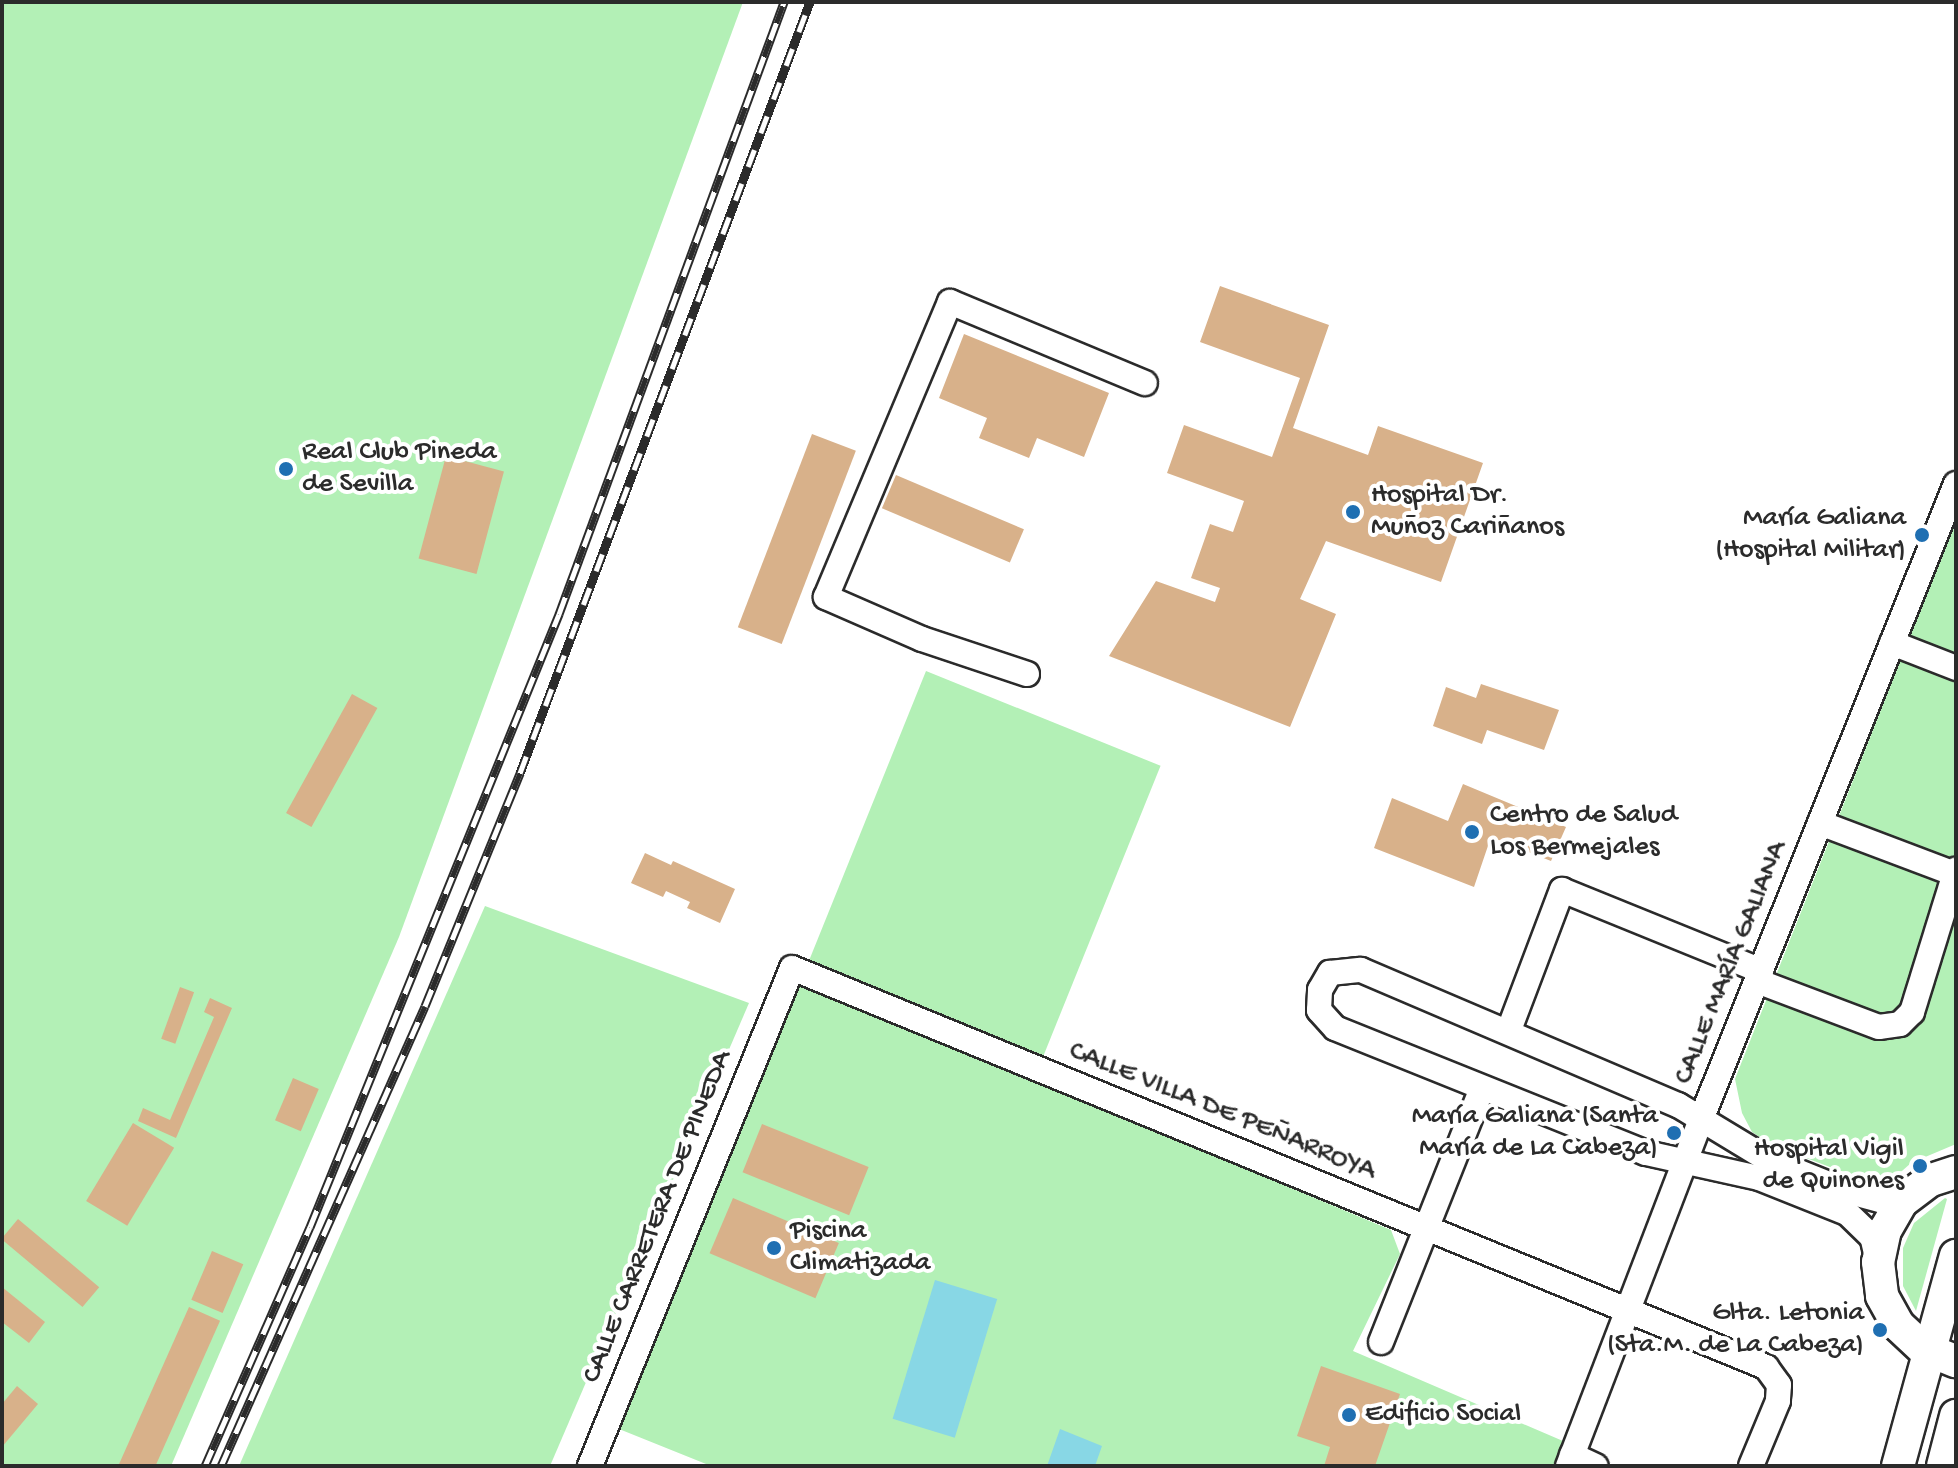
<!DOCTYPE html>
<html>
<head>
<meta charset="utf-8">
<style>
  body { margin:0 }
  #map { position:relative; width:1958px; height:1468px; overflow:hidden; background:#fff; font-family:"Gochi Hand",sans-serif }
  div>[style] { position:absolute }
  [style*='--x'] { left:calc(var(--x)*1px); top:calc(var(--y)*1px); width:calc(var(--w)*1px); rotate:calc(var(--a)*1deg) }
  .green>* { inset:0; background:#b3f0b6; transform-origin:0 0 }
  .water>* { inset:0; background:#88d7e5; transform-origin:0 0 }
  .building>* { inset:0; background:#d8b18a; transform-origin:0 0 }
  .roads { filter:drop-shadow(2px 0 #2b2b2b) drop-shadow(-2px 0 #2b2b2b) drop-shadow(0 2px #2b2b2b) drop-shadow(0 -2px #2b2b2b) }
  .minor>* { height:24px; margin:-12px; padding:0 12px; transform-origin:12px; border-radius:12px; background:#fff }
  .major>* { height:32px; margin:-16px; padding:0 16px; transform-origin:16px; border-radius:16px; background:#fff }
  .rail>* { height:9px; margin-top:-4.5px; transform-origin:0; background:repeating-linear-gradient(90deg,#fff 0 18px,#2b2b2b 0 36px); box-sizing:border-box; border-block:2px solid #2b2b2b }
  .dots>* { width:22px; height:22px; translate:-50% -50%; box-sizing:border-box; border:4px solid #fff; border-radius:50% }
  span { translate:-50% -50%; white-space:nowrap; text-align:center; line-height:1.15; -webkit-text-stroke:8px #fff; paint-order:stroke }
  .poi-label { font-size:28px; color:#2b2b2b }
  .left { translate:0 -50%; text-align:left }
  .right { translate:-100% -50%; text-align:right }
  .street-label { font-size:28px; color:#2b2b2b }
  .frame { position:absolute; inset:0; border:4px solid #2b2b2b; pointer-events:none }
</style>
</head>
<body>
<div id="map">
  <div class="green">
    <div style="clip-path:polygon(2px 2px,743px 2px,399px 937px,171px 1466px,2px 1466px)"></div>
    <div style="clip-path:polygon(1956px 520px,1956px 1144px,1911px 1163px,1893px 1179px,1877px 1185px,1772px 1145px,1752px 1132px,1742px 1113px,1735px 1079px)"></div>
    <div style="left:926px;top:671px;width:253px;height:317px;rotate:22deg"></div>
    <div style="clip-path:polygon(485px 906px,749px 1003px,550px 1466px,239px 1466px)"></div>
    <div style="clip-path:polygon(796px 981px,1391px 1230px,1400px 1254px,1353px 1351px,1563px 1441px,1557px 1466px,711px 1466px,619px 1429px)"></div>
    <div style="clip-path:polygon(1945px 1198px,1947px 1199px,1916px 1311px,1903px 1286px,1903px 1248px,1914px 1223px)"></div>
  </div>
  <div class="water">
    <div style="left:935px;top:1280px;width:65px;height:145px;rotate:17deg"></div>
    <div style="clip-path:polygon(1060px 1429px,1102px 1446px,1095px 1466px,1047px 1466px)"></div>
  </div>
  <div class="building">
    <div style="clip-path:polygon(1220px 286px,1329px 325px,1293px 428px,1368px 455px,1378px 426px,1483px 463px,1441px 582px,1326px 541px,1300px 599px,1336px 614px,1290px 727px,1109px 656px,1156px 581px,1215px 602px,1220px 588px,1191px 578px,1210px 524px,1233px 532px,1244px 501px,1167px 473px,1184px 425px,1272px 457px,1300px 378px,1200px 342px)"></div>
    <div style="clip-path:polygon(964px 334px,1109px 393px,1084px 457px,1037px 438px,1029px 458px,979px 438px,987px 418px,939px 398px)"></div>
    <div style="left:812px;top:434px;width:47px;height:207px;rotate:21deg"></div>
    <div style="left:446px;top:456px;width:60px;height:106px;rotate:15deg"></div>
    <div style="left:896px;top:475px;width:139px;height:36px;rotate:23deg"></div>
    <div style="clip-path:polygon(1481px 684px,1559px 710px,1544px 750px,1487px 730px,1482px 744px,1433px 726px,1446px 687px,1476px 698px)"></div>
    <div style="left:352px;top:694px;width:29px;height:136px;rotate:29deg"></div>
    <div style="clip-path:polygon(1463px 784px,1566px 827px,1551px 861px,1491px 837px,1474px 887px,1374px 848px,1392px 798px,1448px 821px)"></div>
    <div style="clip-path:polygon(645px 853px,671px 865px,673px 861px,735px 889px,720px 923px,687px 908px,690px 902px,666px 891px,663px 897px,631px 883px)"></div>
    <div style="left:180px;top:987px;width:15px;height:55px;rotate:20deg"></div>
    <div style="clip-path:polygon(210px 998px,232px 1008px,176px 1138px,138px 1121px,143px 1108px,170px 1120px,214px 1017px,204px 1012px)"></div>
    <div style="left:293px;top:1078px;width:28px;height:46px;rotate:23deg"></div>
    <div style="left:133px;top:1123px;width:48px;height:91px;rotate:31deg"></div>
    <div style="left:762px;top:1124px;width:115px;height:52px;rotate:22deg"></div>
    <div style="left:733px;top:1198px;width:115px;height:60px;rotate:23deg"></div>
    <div style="left:18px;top:1219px;width:106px;height:26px;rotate:40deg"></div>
    <div style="left:212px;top:1251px;width:34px;height:53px;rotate:23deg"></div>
    <div style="clip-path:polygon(2px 1287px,45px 1322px,29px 1343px,2px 1322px)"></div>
    <div style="left:189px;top:1307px;width:34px;height:173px;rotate:24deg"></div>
    <div style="clip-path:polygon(1321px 1366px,1400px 1394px,1375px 1466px,1324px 1466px,1330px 1447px,1297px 1436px)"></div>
    <div style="clip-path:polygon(17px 1386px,38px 1404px,2px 1447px,2px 1404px)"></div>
  </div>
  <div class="roads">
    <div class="minor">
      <div style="--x:1892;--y:643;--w:69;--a:21.3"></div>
      <div style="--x:1027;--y:674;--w:111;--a:-161.6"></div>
      <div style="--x:922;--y:639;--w:105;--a:-156.4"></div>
      <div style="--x:826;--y:597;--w:320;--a:-67.2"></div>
      <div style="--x:950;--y:302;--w:211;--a:22.6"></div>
      <div style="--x:1820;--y:823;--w:144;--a:20.7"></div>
      <div style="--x:1757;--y:981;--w:130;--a:20.7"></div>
      <div style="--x:1879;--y:1027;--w:21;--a:-8"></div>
      <div style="--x:1900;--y:1024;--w:17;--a:-45"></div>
      <div style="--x:1912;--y:1012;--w:149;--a:-72.8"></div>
      <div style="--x:1509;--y:1030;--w:150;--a:-69.3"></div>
      <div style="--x:1562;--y:890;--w:215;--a:22.1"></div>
      <div style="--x:1878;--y:1262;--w:26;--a:-103"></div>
      <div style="--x:1872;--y:1237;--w:35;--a:-136"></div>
      <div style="--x:1847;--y:1213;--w:95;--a:-158.3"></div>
      <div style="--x:1759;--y:1178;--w:116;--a:-167.5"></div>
      <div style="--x:1646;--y:1153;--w:335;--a:-158.1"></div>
      <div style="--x:1335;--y:1028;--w:24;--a:-132"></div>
      <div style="--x:1319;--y:1010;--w:20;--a:-87"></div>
      <div style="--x:1320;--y:990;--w:20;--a:-60"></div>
      <div style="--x:1330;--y:973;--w:31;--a:-6"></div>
      <div style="--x:1361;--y:970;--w:345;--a:23.1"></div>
      <div style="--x:1678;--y:1105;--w:104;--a:31.2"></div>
      <div style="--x:1767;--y:1159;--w:85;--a:22.1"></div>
      <div style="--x:1846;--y:1191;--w:38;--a:15"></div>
      <div style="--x:1883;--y:1201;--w:31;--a:-19"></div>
      <div style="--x:1381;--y:1342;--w:273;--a:-68.3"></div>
      <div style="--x:1572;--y:1455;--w:26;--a:25"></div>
      <div style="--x:590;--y:1466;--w:537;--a:-67.92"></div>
      <div style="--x:792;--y:968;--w:1053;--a:22.28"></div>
      <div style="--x:1766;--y:1367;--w:22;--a:54"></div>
      <div style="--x:1779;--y:1385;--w:16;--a:94"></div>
      <div style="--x:1778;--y:1401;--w:70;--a:112.6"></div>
      <div style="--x:1568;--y:1466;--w:374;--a:-69"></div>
      <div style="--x:1702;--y:1117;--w:682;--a:-68.14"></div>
    </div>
    <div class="major">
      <div style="--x:1956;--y:1172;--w:28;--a:162"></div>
      <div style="--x:1929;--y:1181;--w:34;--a:143"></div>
      <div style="--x:1902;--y:1201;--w:34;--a:120"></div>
      <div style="--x:1885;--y:1230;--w:33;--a:102"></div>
      <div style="--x:1878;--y:1262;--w:34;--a:83"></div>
      <div style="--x:1882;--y:1296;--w:33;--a:61"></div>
      <div style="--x:1898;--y:1325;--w:34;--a:43"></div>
      <div style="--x:1923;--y:1348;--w:35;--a:22"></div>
      <div style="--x:1898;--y:1466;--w:218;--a:-74.6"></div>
      <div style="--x:1943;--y:1466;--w:52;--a:-75.4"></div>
    </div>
  </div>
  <div class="rail">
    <div style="--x:205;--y:1466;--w:261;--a:-66.3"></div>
    <div style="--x:310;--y:1227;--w:662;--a:-67.89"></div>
    <div style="--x:559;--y:614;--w:652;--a:-69.81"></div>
    <div style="--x:221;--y:1466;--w:503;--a:-66.08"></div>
    <div style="--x:425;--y:1006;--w:252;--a:-67.8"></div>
    <div style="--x:520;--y:773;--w:824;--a:-69.39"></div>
  </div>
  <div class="dots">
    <div style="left:286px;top:469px;background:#1f6fb2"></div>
    <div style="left:1353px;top:512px;background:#1f6fb2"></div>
    <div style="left:1922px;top:535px;background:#1f6fb2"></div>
    <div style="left:1472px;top:832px;background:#1f6fb2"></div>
    <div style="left:1674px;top:1133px;background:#1f6fb2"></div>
    <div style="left:1920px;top:1166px;background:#1f6fb2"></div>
    <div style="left:774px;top:1248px;background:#1f6fb2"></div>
    <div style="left:1880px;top:1330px;background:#1f6fb2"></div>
    <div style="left:1349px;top:1415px;background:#1f6fb2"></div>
  </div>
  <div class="poi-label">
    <span class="left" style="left:302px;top:469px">Real Club Pineda<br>de Sevilla</span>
    <span class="left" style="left:1371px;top:512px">Hospital Dr.<br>Muñoz Cariñanos</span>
    <span class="right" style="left:1906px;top:535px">María Galiana<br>(Hospital Militar)</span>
    <span class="left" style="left:1490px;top:832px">Centro de Salud<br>Los Bermejales</span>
    <span class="right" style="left:1658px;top:1133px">María Galiana (Santa<br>María de La Cabeza)</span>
    <span class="right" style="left:1904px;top:1166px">Hospital Vigil<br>de Quinones</span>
    <span class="left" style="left:790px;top:1248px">Piscina<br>Climatizada</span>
    <span class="right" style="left:1864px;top:1330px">Glta. Letonia<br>(Sta.M. de La Cabeza)</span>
    <span class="left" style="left:1365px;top:1415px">Edificio Social</span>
  </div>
  <div class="street-label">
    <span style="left:1732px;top:963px;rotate:-68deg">CALLE MARÍA GALIANA</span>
    <span style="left:1222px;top:1112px;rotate:22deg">CALLE VILLA DE PEÑARROYA</span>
    <span style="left:658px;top:1217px;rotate:-68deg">CALLE CARRETERA DE PINEDA</span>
  </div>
  <div class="frame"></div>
</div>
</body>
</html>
